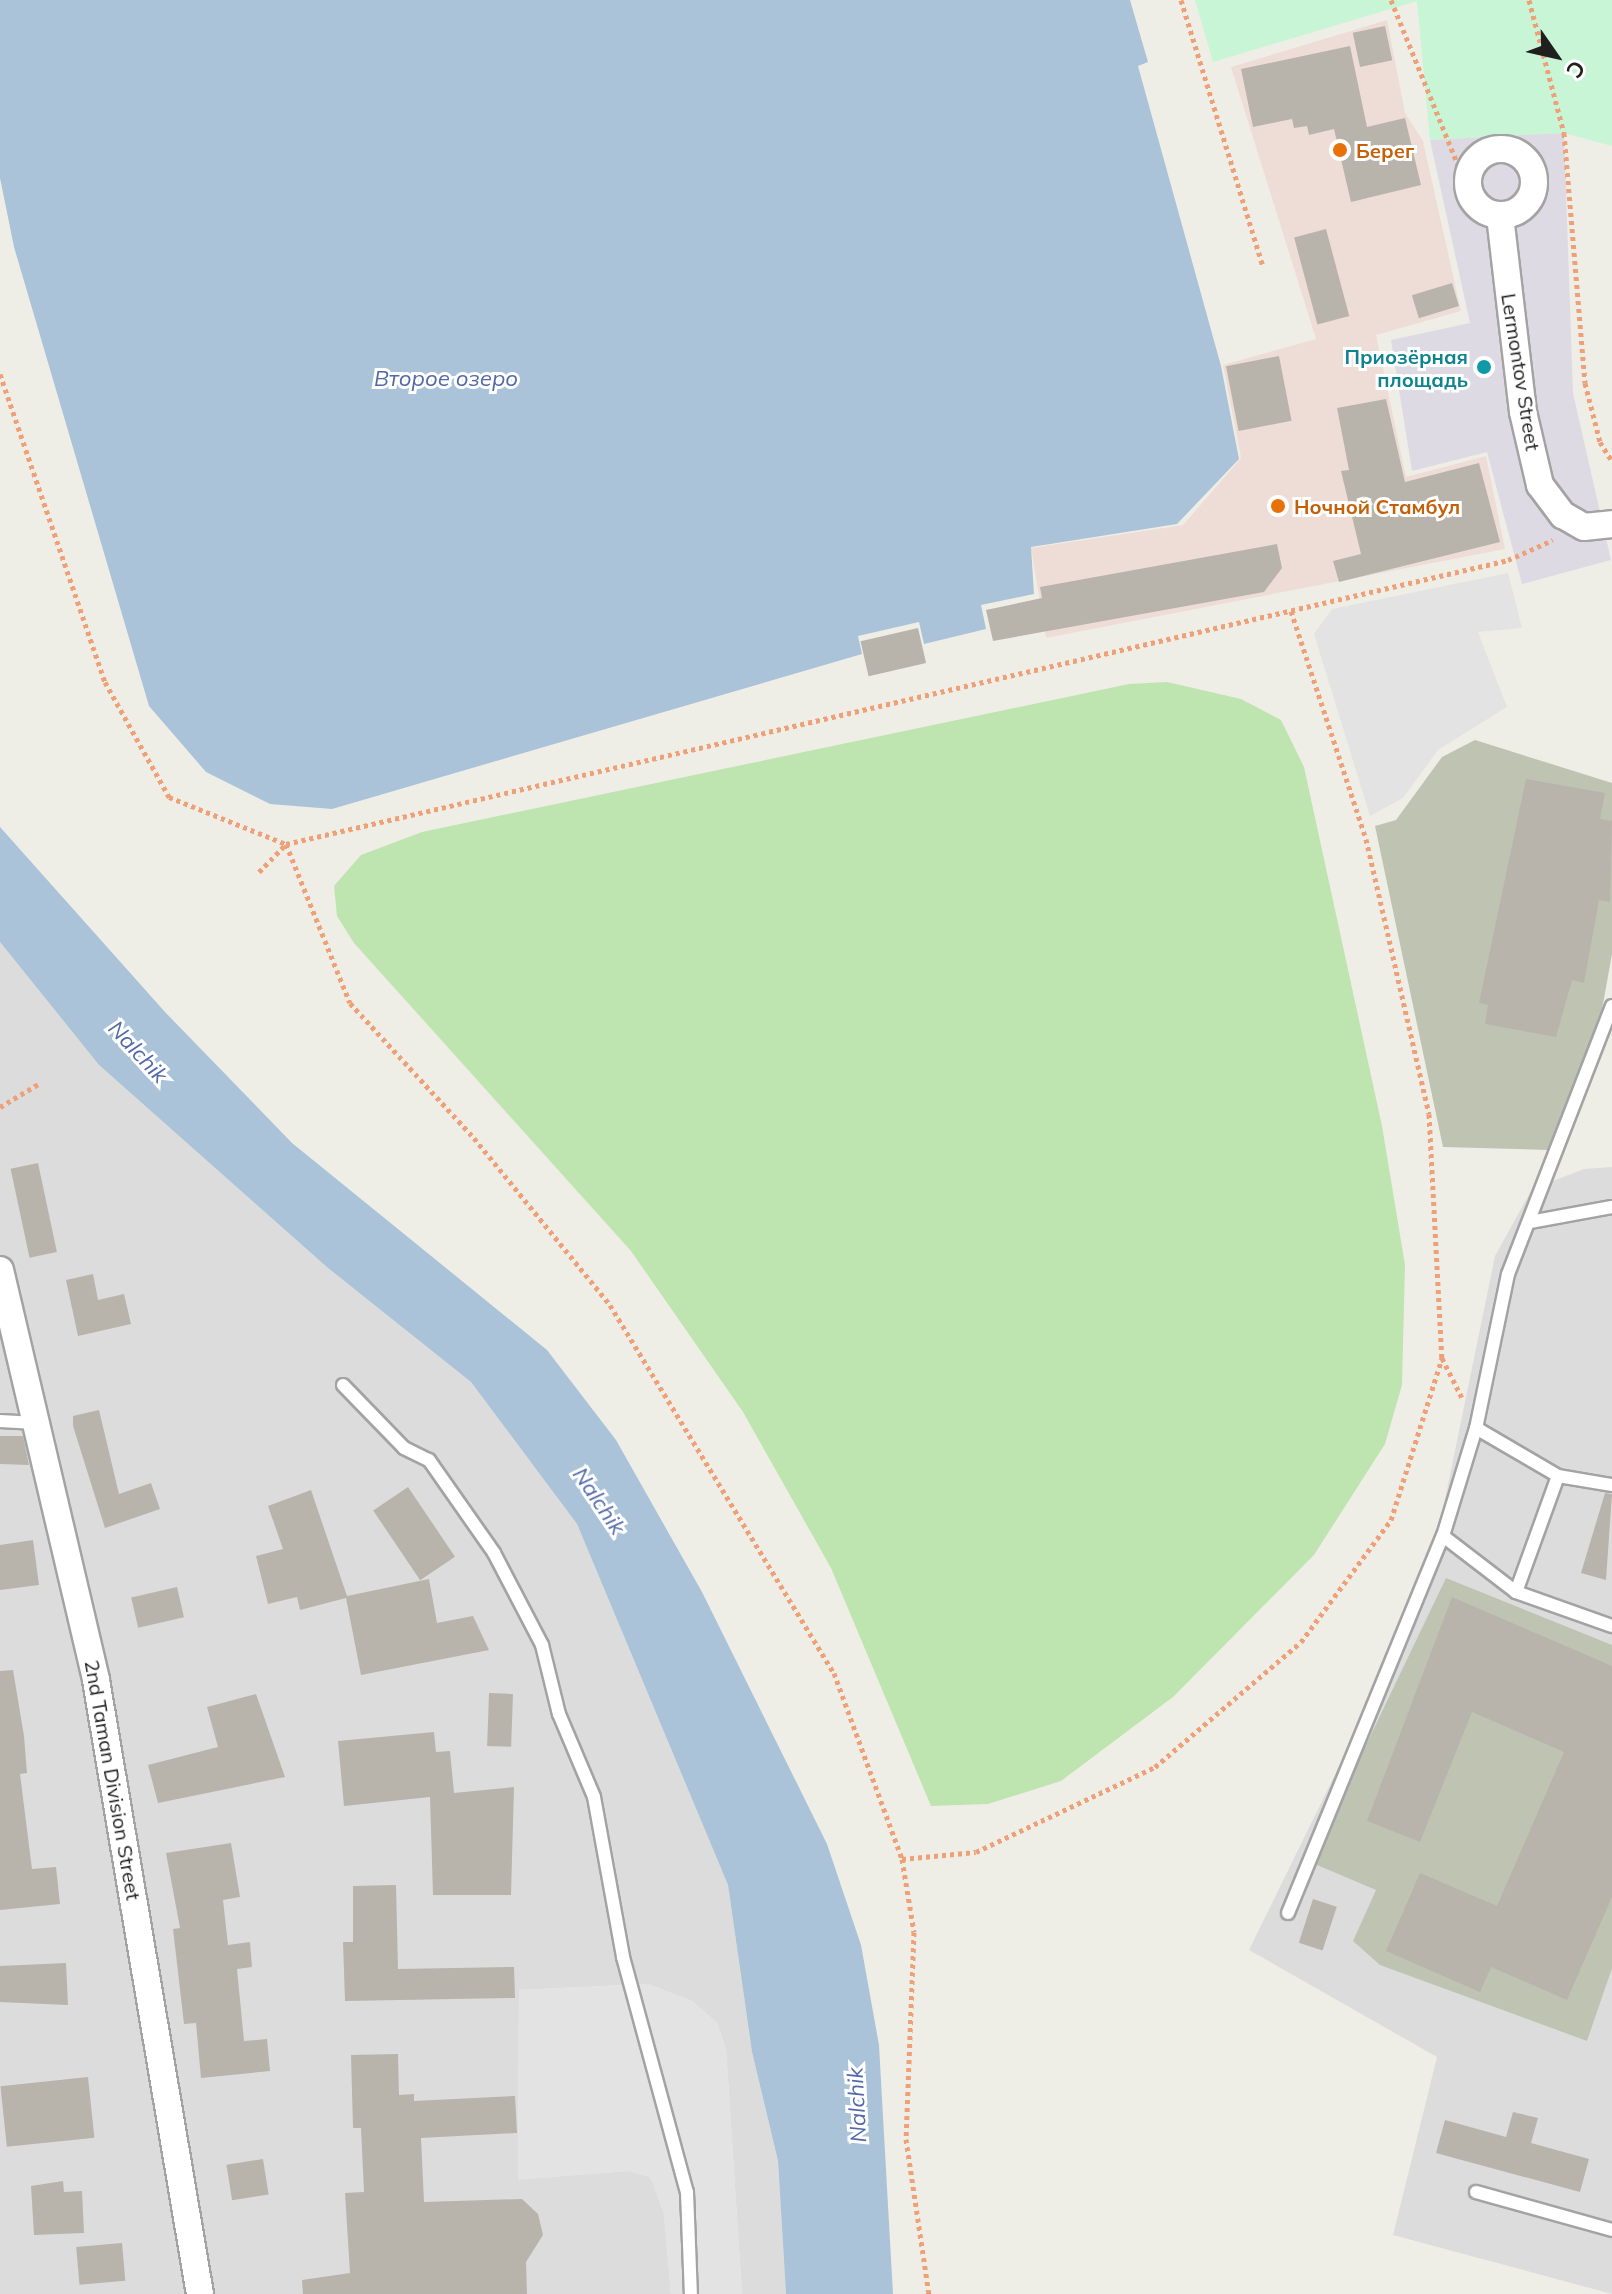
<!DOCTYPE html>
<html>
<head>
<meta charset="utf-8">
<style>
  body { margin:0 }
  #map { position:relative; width:1612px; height:2294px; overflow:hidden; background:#efeee6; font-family:Mulish,sans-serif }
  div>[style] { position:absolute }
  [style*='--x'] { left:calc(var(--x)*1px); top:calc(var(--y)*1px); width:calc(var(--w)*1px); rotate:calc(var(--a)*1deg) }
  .residential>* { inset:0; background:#dddcdc }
  .commercial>* { inset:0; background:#eeddd7 }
  .construction>* { inset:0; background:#bfc3b2 }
  .grass>* { inset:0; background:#bee4b0 }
  .park>* { inset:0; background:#c7f5d5 }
  .parking>* { inset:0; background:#e3e3e3 }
  .plaza>* { inset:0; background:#dddae4 }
  .water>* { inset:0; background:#aac3d9 }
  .building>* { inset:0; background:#b8b4ac; transform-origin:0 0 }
  .path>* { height:5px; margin-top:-2.5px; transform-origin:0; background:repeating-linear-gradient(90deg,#eea078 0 4px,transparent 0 8px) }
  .roads { filter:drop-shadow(2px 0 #a3a3a3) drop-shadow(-2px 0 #a3a3a3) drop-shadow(0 2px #a3a3a3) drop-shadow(0 -2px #a3a3a3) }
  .lane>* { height:12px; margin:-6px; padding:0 6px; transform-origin:6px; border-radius:6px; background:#fff }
  .street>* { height:26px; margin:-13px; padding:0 13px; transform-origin:13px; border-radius:13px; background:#fff }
  .street>.ring { margin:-13px; padding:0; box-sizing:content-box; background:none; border:26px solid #fff; border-radius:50% }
  .dots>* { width:22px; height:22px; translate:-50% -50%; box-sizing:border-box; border:4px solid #fff; border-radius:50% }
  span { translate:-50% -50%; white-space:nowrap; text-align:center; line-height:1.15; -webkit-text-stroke:6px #fff; paint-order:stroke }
  .food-label { font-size:20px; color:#c56008; font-weight:700 }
  .left { translate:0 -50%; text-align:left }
  .culture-label { font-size:20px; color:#0d838f; font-weight:700 }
  .right { translate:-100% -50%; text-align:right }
  .street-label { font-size:20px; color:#1f1f1f }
  .water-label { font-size:22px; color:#5369a7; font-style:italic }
  .north { position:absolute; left:1516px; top:16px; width:80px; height:80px; -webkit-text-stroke:6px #fff; paint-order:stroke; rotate:124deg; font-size:22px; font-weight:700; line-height:32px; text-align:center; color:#1f1f1f }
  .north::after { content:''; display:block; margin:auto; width:28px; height:36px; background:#1f1f1f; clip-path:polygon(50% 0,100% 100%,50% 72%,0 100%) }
</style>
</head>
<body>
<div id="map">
  <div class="residential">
    <div style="clip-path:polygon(0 942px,99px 1065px,328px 1268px,471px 1382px,577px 1524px,728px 1885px,752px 2052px,778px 2161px,786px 2294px,742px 2294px,726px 2049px,717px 2023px,692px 2001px,648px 1984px,519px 1990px,518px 2179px,628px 2171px,651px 2177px,664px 2214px,671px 2294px,0 2294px)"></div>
    <div style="clip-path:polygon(1612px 1167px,1612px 2294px,1393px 2235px,1437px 2057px,1249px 1950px,1427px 1587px,1495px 1256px,1532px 1189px,1584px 1169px)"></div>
  </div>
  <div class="commercial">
    <div style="clip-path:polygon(1387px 20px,1405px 113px,1423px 141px,1461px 311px,1376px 335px,1406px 477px,1486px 456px,1505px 549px,1046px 638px,1031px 548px,1183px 525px,1241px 458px,1223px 365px,1316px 339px,1231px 67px)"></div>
  </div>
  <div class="construction">
    <div style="clip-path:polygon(1475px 740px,1612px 783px,1612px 954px,1596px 1043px,1549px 1150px,1443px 1147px,1375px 826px,1396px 820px,1442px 757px)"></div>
    <div style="clip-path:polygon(1446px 1578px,1612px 1645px,1612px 1968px,1587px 2041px,1380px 1965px,1353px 1941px,1376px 1890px,1310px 1862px)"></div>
  </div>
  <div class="grass">
    <div style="clip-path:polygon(1167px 682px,1241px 699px,1281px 720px,1304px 767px,1382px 1126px,1405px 1265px,1402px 1385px,1385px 1444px,1314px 1555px,1173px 1697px,1061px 1781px,988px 1804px,931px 1806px,831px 1568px,743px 1412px,631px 1251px,354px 943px,337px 916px,334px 886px,361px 855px,422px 832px,1129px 684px)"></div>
  </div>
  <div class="park">
    <div style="clip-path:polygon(1195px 0,1612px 0,1612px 146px,1564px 133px,1430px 140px,1417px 1px,1213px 62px)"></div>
  </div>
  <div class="parking">
    <div style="clip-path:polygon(1508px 573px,1522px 628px,1478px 632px,1507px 707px,1438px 750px,1403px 798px,1370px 816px,1314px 634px,1332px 609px)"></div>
    <div style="clip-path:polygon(648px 1984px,692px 2001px,717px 2023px,726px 2049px,742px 2294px,671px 2294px,664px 2214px,650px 2177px,628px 2171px,518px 2180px,519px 1990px)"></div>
  </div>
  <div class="plaza">
    <div style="clip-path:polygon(1564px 133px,1573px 393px,1611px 560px,1522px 584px,1487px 452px,1412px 471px,1391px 340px,1470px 323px,1430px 140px)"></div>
  </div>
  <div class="water">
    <div style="clip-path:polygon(0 0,1130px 0,1148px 62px,1138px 66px,1221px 366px,1239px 459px,1177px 524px,1031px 547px,1034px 594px,981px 605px,986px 629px,924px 644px,919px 622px,858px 636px,862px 654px,332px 809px,270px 804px,206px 772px,149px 706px,14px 247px,0 178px)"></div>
    <div style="clip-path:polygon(0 827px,165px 1012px,292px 1143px,547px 1350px,616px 1440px,702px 1592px,827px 1844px,861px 1945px,879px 2045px,893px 2294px,786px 2294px,778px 2161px,752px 2052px,728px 1885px,577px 1524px,471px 1382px,328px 1268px,99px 1065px,0 942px)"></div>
  </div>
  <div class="building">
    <div style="left:1385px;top:26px;width:35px;height:33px;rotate:78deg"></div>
    <div style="clip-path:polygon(1350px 46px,1367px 127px,1405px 118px,1421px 185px,1351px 202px,1334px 129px,1309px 135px,1307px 126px,1294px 128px,1292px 119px,1253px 127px,1241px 69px)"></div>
    <div style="left:1326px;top:229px;width:90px;height:33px;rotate:75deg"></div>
    <div style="left:1452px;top:283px;width:24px;height:42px;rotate:73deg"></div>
    <div style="left:1279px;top:356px;width:66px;height:54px;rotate:79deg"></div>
    <div style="clip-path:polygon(1386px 399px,1405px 482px,1479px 463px,1500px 542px,1339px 582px,1333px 561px,1361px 554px,1341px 471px,1349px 470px,1337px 408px)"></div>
    <div style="clip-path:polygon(1277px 544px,1282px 568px,1264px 592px,993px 641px,986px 610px,1042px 598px,1040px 587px)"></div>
    <div style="left:918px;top:628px;width:36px;height:59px;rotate:77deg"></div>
    <div style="clip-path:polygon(1526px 779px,1605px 793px,1600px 819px,1612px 821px,1610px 902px,1599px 900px,1584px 983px,1572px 980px,1556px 1037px,1485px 1024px,1488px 1005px,1479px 1003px)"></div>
    <div style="left:38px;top:1163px;width:91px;height:28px;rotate:78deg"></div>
    <div style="clip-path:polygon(93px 1274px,98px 1300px,124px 1294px,131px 1324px,78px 1336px,66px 1280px)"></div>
    <div style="clip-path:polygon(99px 1410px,119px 1494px,151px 1483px,160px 1509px,105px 1528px,73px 1426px,73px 1416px)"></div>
    <div style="clip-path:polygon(0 1436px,23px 1436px,29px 1465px,0 1464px)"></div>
    <div style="left:408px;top:1487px;width:84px;height:42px;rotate:56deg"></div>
    <div style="clip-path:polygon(311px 1490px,347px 1596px,429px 1579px,437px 1623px,473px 1616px,489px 1650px,361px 1675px,346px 1598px,300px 1610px,297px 1597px,268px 1604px,256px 1556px,283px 1549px,268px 1506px)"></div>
    <div style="clip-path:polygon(1605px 1493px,1612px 1494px,1606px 1580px,1581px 1573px)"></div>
    <div style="clip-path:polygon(33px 1540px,39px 1585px,0 1590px,0 1545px)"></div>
    <div style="left:177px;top:1587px;width:31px;height:47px;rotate:77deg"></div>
    <div style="clip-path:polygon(1452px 1597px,1612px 1666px,1612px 1897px,1567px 2000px,1491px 1967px,1480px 1992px,1386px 1951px,1420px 1873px,1497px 1906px,1564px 1752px,1472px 1712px,1420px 1842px,1367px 1821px)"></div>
    <div style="clip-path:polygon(13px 1670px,24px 1736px,27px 1773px,20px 1774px,32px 1869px,56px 1867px,60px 1904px,0 1910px,0 1671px)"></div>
    <div style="left:489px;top:1693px;width:24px;height:53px;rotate:2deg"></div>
    <div style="clip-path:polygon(256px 1694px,285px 1777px,158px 1803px,148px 1765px,218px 1747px,207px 1707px)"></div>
    <div style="clip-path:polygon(434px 1732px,436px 1752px,450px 1751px,454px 1793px,514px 1787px,511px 1895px,433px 1895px,430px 1797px,344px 1806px,338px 1741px)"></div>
    <div style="clip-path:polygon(231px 1843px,240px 1897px,223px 1900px,228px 1945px,250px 1942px,252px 1967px,237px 1969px,244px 2041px,267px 2039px,270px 2071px,201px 2078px,196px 2023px,184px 2024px,173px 1929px,180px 1928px,166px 1853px)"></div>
    <div style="clip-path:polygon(396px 1885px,398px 1969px,514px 1967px,515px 1998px,345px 2001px,343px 1942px,353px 1942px,353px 1886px)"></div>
    <div style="left:1313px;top:1899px;width:25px;height:46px;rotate:18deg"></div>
    <div style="clip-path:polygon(66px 1963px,68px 2005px,0 2002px,0 1966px)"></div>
    <div style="clip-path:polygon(398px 2054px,399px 2095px,414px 2094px,414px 2101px,515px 2096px,517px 2133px,421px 2138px,424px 2202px,522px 2199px,538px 2214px,543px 2235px,526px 2262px,527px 2294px,303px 2294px,302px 2280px,350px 2273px,345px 2193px,364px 2192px,361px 2128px,353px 2128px,351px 2055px)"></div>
    <div style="left:88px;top:2077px;width:61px;height:88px;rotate:84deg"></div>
    <div style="clip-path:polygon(1513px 2112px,1538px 2118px,1531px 2143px,1589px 2159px,1580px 2192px,1436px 2153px,1445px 2120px,1506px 2137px)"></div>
    <div style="left:263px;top:2159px;width:36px;height:37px;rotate:81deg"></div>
    <div style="clip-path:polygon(63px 2181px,64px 2192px,82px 2191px,84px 2233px,34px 2235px,31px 2186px)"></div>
    <div style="left:122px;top:2243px;width:38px;height:46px;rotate:85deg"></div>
  </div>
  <div class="path">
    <div style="--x:1181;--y:0;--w:278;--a:72.9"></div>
    <div style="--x:1391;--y:0;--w:210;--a:67.9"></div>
    <div style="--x:1529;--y:0;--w:138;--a:75.3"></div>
    <div style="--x:1564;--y:133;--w:251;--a:85.2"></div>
    <div style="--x:1585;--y:383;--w:61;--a:75.7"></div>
    <div style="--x:1600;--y:442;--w:22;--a:58"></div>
    <div style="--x:0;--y:374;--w:325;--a:71.2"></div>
    <div style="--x:105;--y:682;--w:132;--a:60.9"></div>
    <div style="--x:169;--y:797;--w:126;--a:21.9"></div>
    <div style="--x:286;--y:844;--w:171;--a:68.1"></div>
    <div style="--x:350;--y:1003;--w:183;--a:47.4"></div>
    <div style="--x:474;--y:1138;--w:215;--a:50.8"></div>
    <div style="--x:610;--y:1305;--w:431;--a:58.7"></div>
    <div style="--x:834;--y:1673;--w:198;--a:69.9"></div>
    <div style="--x:902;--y:1859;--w:74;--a:80.7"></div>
    <div style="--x:914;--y:1932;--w:207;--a:92.2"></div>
    <div style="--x:906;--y:2139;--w:157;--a:81.6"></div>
    <div style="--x:1291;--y:611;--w:240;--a:71.8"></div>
    <div style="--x:1366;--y:839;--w:282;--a:77.1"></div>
    <div style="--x:1429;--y:1114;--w:244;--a:87"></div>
    <div style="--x:259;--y:872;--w:39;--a:-46"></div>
    <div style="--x:286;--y:844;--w:1255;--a:-13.08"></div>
    <div style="--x:1508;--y:560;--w:49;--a:-24"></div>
    <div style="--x:0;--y:1107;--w:47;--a:-31"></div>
    <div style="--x:902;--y:1859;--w:74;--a:-5.4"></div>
    <div style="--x:976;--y:1852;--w:198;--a:-25.4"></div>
    <div style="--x:1155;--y:1767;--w:192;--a:-40.6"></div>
    <div style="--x:1301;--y:1642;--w:152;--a:-53.6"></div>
    <div style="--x:1391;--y:1520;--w:170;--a:-72.5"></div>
    <div style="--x:1442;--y:1358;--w:45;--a:63.4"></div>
  </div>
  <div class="roads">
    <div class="lane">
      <div style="--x:1612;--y:1006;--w:287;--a:111.2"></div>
      <div style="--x:1508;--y:1274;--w:157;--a:101.7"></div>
      <div style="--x:1476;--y:1428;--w:113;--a:107"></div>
      <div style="--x:1443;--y:1536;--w:92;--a:37.5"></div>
      <div style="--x:1516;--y:1592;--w:102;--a:19.5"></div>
      <div style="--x:1530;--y:1222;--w:83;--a:-10.4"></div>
      <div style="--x:343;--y:1385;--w:88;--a:45.9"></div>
      <div style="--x:404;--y:1448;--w:28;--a:26"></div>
      <div style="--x:429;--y:1460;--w:113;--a:55"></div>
      <div style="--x:494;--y:1553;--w:104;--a:62.4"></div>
      <div style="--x:542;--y:1645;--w:71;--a:76.2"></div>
      <div style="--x:559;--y:1714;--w:90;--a:67.1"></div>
      <div style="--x:594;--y:1797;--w:163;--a:79.7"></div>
      <div style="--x:623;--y:1957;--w:244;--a:74.8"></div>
      <div style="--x:687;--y:2192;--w:102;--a:87.8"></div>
      <div style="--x:0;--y:1421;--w:36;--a:3"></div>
      <div style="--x:1476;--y:1428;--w:95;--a:30.3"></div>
      <div style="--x:1558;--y:1476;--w:55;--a:9.5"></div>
      <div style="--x:1516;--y:1592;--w:123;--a:-70.1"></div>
      <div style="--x:1288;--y:1913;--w:408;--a:-67.7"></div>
      <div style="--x:1476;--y:2192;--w:141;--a:15.6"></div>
    </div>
    <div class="street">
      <div class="ring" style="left:1468px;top:149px;width:40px;height:40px"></div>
      <div style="--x:1500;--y:216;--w:197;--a:83.3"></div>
      <div style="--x:1523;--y:412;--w:75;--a:76.9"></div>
      <div style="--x:1540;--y:485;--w:38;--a:53"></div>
      <div style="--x:1563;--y:515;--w:24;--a:30"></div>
      <div style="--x:1584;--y:527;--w:28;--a:-6"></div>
      <div style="--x:0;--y:1270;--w:421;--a:76.8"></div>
      <div style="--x:96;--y:1680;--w:623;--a:80.39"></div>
    </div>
  </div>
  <div class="dots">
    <div style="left:1340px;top:150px;background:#e8710a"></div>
    <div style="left:1484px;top:367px;background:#0f9aa8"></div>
    <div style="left:1278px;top:506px;background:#e8710a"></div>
  </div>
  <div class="food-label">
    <span class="left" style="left:1356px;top:150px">Берег</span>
    <span class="left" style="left:1294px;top:506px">Ночной Стамбул</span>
  </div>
  <div class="culture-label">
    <span class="right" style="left:1468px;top:368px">Приозёрная<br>площадь</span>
  </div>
  <div class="street-label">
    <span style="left:1521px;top:372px;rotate:81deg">Lermontov Street</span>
    <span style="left:113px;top:1780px;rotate:80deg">2nd Taman Division Street</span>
  </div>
  <div class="water-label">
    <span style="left:446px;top:379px">Второе озеро</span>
    <span style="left:138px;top:1052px;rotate:47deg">Nalchik</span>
    <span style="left:599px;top:1501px;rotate:56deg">Nalchik</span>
    <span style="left:857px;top:2105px;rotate:-93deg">Nalchik</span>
  </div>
  <div class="north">С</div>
</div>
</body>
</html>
